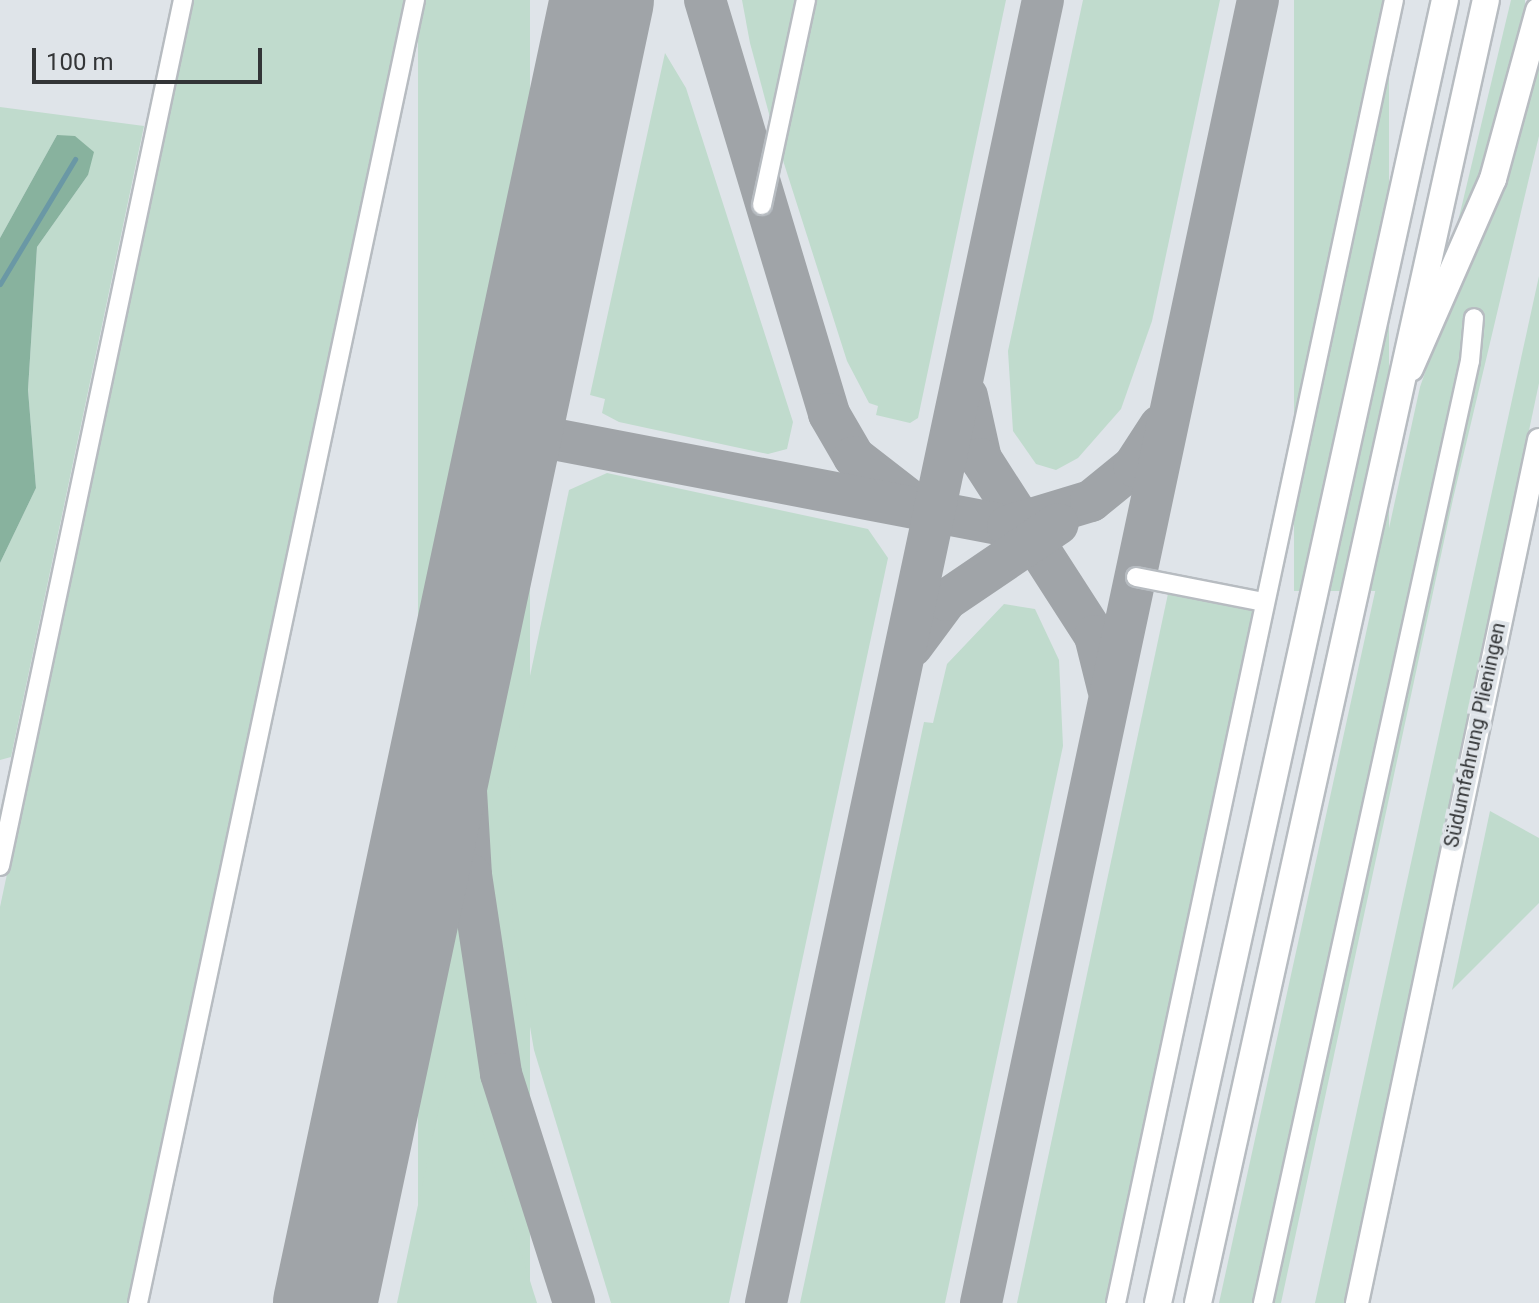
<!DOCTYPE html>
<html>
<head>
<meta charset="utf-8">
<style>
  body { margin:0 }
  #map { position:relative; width:1539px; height:1303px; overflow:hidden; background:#dfe4e9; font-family:Roboto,sans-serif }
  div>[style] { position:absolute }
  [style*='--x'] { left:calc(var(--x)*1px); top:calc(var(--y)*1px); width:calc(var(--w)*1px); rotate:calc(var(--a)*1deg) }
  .green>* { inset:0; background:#c0dbcd; transform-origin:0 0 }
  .forest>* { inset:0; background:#88b29e }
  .stream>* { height:5px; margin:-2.5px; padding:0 2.5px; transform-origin:2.5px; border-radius:2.5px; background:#6a98a5 }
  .taxiway>* { height:42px; margin:-21px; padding:0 21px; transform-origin:21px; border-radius:21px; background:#a0a4a8 }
  .runway>* { height:104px; margin:-52px; padding:0 52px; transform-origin:52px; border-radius:52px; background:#a0a4a8 }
  .roads { filter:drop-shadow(2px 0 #b7bcc1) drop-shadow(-2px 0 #b7bcc1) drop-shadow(0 2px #b7bcc1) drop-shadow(0 -2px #b7bcc1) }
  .minor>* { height:18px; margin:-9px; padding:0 9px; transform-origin:9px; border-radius:9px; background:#fff }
  .major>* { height:22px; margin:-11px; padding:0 11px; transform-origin:11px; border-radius:11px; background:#fff }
  .highway>* { height:26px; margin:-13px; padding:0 13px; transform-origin:13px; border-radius:13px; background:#fff }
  span { translate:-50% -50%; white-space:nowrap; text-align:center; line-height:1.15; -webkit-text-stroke:8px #dfe4e9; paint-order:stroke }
  .street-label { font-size:20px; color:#333537 }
  .scale { position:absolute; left:32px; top:48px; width:230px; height:36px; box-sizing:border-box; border:4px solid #333537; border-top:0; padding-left:10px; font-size:24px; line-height:28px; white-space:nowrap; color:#333537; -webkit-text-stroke:6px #dfe4e9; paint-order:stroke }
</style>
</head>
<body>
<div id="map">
  <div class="green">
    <div style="clip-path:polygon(193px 0,411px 0,134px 1303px,0 1303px,0 907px)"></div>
    <div style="left:418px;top:0;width:112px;height:1332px"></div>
    <div style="clip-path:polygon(742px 0,804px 0,775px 136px,750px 43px)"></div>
    <div style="clip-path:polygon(812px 0,1006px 0,918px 418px,910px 423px,876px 415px,878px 406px,869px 403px,847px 361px,780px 151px)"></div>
    <div style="clip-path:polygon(1083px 0,1220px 0,1152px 321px,1121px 409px,1078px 458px,1056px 470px,1036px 464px,1013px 431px,1008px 351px)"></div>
    <div style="left:1294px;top:0;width:95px;height:591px"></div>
    <div style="clip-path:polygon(1511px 0,1525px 0,1525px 14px,1490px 154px,1455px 234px)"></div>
    <div style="clip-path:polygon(1539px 46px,1539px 136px,1453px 499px,1281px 1303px,1219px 1303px,1420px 387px)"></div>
    <div style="clip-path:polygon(665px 53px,686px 88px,793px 422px,787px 449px,768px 454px,619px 422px,602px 413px,605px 399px,590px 395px)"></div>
    <div style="clip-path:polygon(0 107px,144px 126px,11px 757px,0 760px,0 563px,36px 488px,28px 390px,37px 247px,88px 175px,57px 135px,0 238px)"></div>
    <div style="clip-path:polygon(1539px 276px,1539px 383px,1345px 1303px,1315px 1303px)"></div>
    <div style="clip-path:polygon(607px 473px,868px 529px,888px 558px,729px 1303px,611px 1303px,534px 1050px,513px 927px,508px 781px,569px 490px)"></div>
    <div style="clip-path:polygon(1169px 589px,1248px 605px,1256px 615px,1112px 1303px,1017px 1303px)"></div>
    <div style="clip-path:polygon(1004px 604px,1035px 609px,1059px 660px,1063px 746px,945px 1303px,800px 1303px,924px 722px,933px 723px,947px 664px)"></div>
    <div style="clip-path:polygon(1490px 811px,1539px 838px,1539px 903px,1452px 990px)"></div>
    <div style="clip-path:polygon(447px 1070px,470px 1091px,537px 1303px,397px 1303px)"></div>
  </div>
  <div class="forest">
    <div style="clip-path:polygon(57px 135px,75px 136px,94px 152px,88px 175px,37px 247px,28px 390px,36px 488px,0 563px,0 238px)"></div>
  </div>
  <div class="stream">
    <div style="--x:0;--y:284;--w:146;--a:-59"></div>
  </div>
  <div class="taxiway">
    <div style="--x:705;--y:0;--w:432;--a:73.3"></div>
    <div style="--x:829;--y:414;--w:50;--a:59.8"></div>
    <div style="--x:854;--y:457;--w:80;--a:37.9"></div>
    <div style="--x:967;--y:396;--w:65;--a:77.5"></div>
    <div style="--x:981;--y:459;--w:211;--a:57.2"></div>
    <div style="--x:1095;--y:636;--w:54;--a:76"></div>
    <div style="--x:511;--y:431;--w:506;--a:10.82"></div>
    <div style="--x:1008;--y:526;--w:87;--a:-16.8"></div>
    <div style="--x:1091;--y:501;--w:55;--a:-39.1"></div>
    <div style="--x:1134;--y:466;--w:48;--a:-57"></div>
    <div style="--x:912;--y:646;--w:57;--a:-53.5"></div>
    <div style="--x:946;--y:600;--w:135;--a:-34.2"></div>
    <div style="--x:459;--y:673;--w:202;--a:86.6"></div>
    <div style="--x:471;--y:875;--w:201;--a:81.4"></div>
    <div style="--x:501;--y:1074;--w:240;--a:72.3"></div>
    <div style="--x:766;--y:1303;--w:1332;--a:-78"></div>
    <div style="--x:981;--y:1303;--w:1332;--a:-78"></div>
  </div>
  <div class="runway">
    <div style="--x:325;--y:1303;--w:1332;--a:-78"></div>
  </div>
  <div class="roads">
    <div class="minor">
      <div style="--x:762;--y:205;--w:210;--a:-77.9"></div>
      <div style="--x:1136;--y:577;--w:130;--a:11.1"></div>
      <div style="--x:0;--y:866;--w:885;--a:-78.07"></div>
      <div style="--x:138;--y:1303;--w:1332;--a:-78"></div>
      <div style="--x:1116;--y:1303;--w:1332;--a:-77.96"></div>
      <div style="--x:1263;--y:1303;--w:964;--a:-77.61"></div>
      <div style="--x:1470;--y:361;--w:43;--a:-84.7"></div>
    </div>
    <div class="major">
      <div style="--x:1357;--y:1303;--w:882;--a:-78.09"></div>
    </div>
    <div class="highway">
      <div style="--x:1410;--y:368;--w:206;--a:-66.3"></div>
      <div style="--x:1493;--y:179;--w:174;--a:-74.7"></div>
      <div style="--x:1158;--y:1303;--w:1334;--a:-77.58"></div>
      <div style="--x:1198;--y:1303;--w:1334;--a:-77.54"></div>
    </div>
  </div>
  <div class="street-label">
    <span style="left:1475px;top:735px;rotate:-78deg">Südumfahrung Plieningen</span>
  </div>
  <div class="scale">100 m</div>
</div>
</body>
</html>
